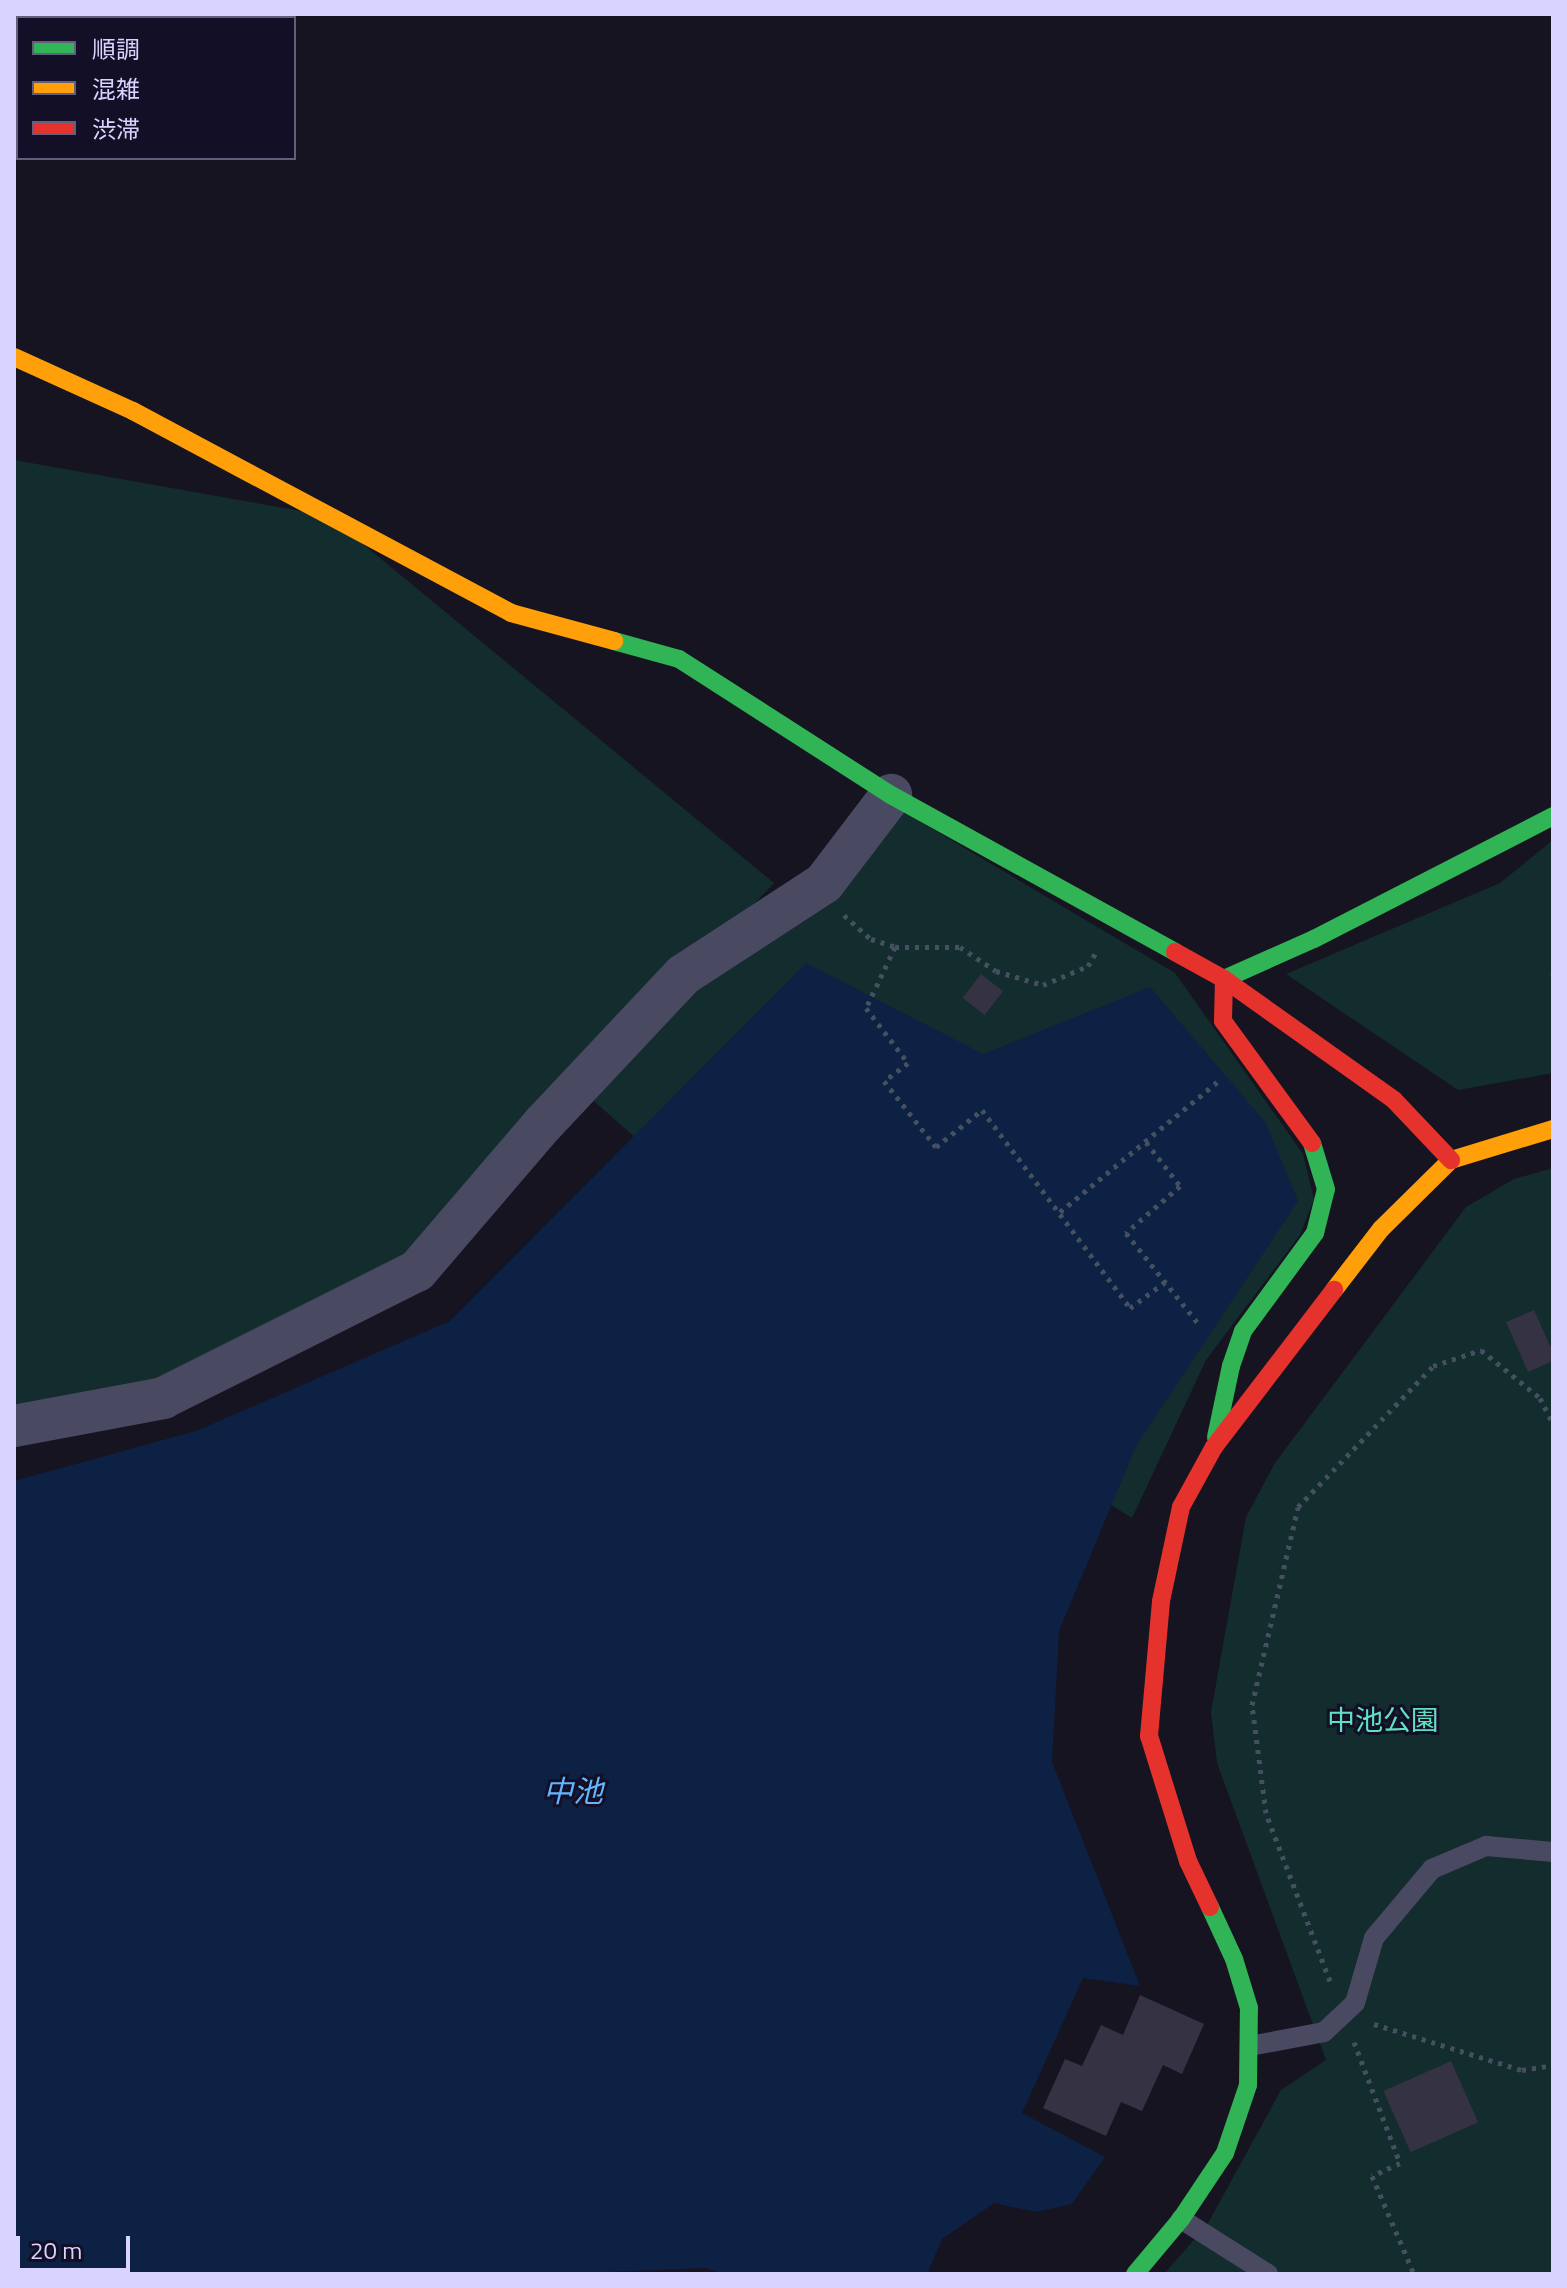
<!DOCTYPE html>
<html>
<head>
<meta charset="utf-8">
<style>
  body { margin:0 }
  #map { position:relative; width:1567px; height:2288px; overflow:hidden; background:#161421; font-family:"Titillium Web","Noto Sans JP",sans-serif }
  div>[style] { position:absolute }
  [style*='--x'] { left:calc(var(--x)*1px); top:calc(var(--y)*1px); width:calc(var(--w)*1px); rotate:calc(var(--a)*1deg) }
  .green>* { inset:0; background:#132c2d }
  .water>* { inset:0; background:#0d2144 }
  .building>* { inset:0; background:#343243; transform-origin:0 0 }
  .path>* { height:5px; margin-top:-2.5px; transform-origin:0; background:repeating-linear-gradient(90deg,#44505f 0 4px,transparent 0 10px) }
  .lane>* { height:20px; margin:-10px; padding:0 10px; transform-origin:10px; border-radius:10px; background:#4a4962 }
  .street>* { height:42px; margin:-21px; padding:0 21px; transform-origin:21px; border-radius:21px; background:#4a4962 }
  .fast>* { height:18px; margin:-9px; padding:0 9px; transform-origin:9px; border-radius:9px; background:#30b455 }
  .slow>* { height:18px; margin:-9px; padding:0 9px; transform-origin:9px; border-radius:9px; background:#ff9f0a }
  .jam>* { height:18px; margin:-9px; padding:0 9px; transform-origin:9px; border-radius:9px; background:#e5322d }
  span { translate:-50% -50%; white-space:nowrap; text-align:center; line-height:1.15; -webkit-text-stroke:6px #130f26; paint-order:stroke }
  .park-label { font-size:28px; color:#5fe0c0 }
  .water-label { font-size:30px; color:#62b6ff; font-style:italic }
  .frame { position:absolute; inset:0; border:16px solid #d9d4ff; pointer-events:none }
  .legend { position:absolute; left:16px; top:16px; width:280px; height:144px; box-sizing:border-box; background:#130f26; border:2px solid #625e7d; margin:0; padding:10px 14px; list-style:none; font-size:24px; color:#d9d4ff }
  .legend li { display:flex; align-items:center; gap:16px; height:40px }
  .legend b { width:40px; border:2px solid #625e7d }
  .scale { position:absolute; left:16px; top:2236px; width:114px; height:36px; box-sizing:border-box; border:4px solid #d9d4ff; border-top:0; padding-left:10px; font-size:24px; line-height:28px; white-space:nowrap; color:#d9d4ff; -webkit-text-stroke:6px #130f26; paint-order:stroke }
</style>
</head>
<body>
<div id="map">
  <div class="green">
    <div style="clip-path:polygon(14px 460px,329px 516px,774px 883px,544px 1123px,417px 1271px,166px 1378px,14px 1425px)"></div>
    <div style="clip-path:polygon(897px 808px,1175px 973px,1303px 1154px,1314px 1199px,1300px 1235px,1206px 1360px,1132px 1518px,1061px 1474px,671px 1169px,588px 1096px,688px 981px)"></div>
    <div style="clip-path:polygon(1553px 840px,1553px 1073px,1458px 1090px,1286px 974px,1500px 883px)"></div>
    <div style="clip-path:polygon(1553px 1168px,1553px 2274px,1164px 2274px,1207px 2225px,1281px 2090px,1326px 2060px,1217px 1763px,1211px 1712px,1246px 1517px,1275px 1463px,1466px 1207px,1514px 1179px)"></div>
  </div>
  <div class="water">
    <div style="clip-path:polygon(806px 963px,983px 1054px,1150px 987px,1266px 1123px,1298px 1201px,1136px 1446px,1059px 1631px,1052px 1762px,1140px 1986px,1083px 1978px,1022px 2113px,1105px 2157px,1072px 2204px,1036px 2212px,994px 2203px,942px 2239px,927px 2274px,727px 2274px,705px 2268px,558px 2274px,14px 2274px,14px 1481px,196px 1431px,450px 1321px)"></div>
  </div>
  <div class="building">
    <div style="left:981px;top:974px;width:28px;height:30px;rotate:38deg"></div>
    <div style="clip-path:polygon(1534px 1310px,1553px 1352px,1553px 1361px,1528px 1372px,1506px 1322px)"></div>
    <div style="clip-path:polygon(1140px 1995px,1204px 2024px,1182px 2074px,1163px 2065px,1142px 2111px,1121px 2102px,1106px 2136px,1043px 2108px,1065px 2059px,1082px 2066px,1101px 2025px,1123px 2035px)"></div>
    <div style="left:1451px;top:2061px;width:67px;height:74px;rotate:66deg"></div>
  </div>
  <div class="path">
    <div style="--x:844;--y:915;--w:36;--a:42"></div>
    <div style="--x:871;--y:939;--w:25;--a:18"></div>
    <div style="--x:895;--y:947;--w:68;--a:115.4"></div>
    <div style="--x:866;--y:1008;--w:69;--a:52.6"></div>
    <div style="--x:908;--y:1063;--w:30;--a:143"></div>
    <div style="--x:884;--y:1081;--w:84;--a:51.8"></div>
    <div style="--x:936;--y:1147;--w:59;--a:-38.8"></div>
    <div style="--x:982;--y:1110;--w:247;--a:53.2"></div>
    <div style="--x:1130;--y:1308;--w:44;--a:-36.6"></div>
    <div style="--x:895;--y:947;--w:65;--a:0"></div>
    <div style="--x:960;--y:947;--w:43;--a:33.7"></div>
    <div style="--x:996;--y:971;--w:49;--a:16.6"></div>
    <div style="--x:1043;--y:985;--w:49;--a:-22.9"></div>
    <div style="--x:1088;--y:966;--w:16;--a:-60"></div>
    <div style="--x:1553;--y:973;--w:2;--a:90"></div>
    <div style="--x:1146;--y:1142;--w:56;--a:52.3"></div>
    <div style="--x:1180;--y:1186;--w:72;--a:139"></div>
    <div style="--x:1126;--y:1233;--w:120;--a:51.4"></div>
    <div style="--x:1060;--y:1212;--w:204;--a:-39.6"></div>
    <div style="--x:1330;--y:1981;--w:180;--a:-110.9"></div>
    <div style="--x:1266;--y:1813;--w:109;--a:-97.4"></div>
    <div style="--x:1252;--y:1705;--w:203;--a:-76.9"></div>
    <div style="--x:1298;--y:1507;--w:195;--a:-46.2"></div>
    <div style="--x:1433;--y:1366;--w:51;--a:-18.4"></div>
    <div style="--x:1481;--y:1350;--w:76;--a:39.1"></div>
    <div style="--x:1540;--y:1398;--w:29;--a:63"></div>
    <div style="--x:1374;--y:2024;--w:155;--a:17.3"></div>
    <div style="--x:1522;--y:2070;--w:31;--a:-9"></div>
    <div style="--x:1354;--y:2042;--w:129;--a:69.2"></div>
    <div style="--x:1400;--y:2163;--w:31;--a:155"></div>
    <div style="--x:1372;--y:2176;--w:107;--a:66.8"></div>
  </div>
  <div class="lane">
    <div style="--x:1250;--y:2046;--w:75;--a:-10.7"></div>
    <div style="--x:1324;--y:2032;--w:42;--a:-43.1"></div>
    <div style="--x:1355;--y:2003;--w:68;--a:-73.7"></div>
    <div style="--x:1374;--y:1938;--w:90;--a:-50"></div>
    <div style="--x:1432;--y:1869;--w:59;--a:-23.1"></div>
    <div style="--x:1486;--y:1846;--w:67;--a:5.1"></div>
    <div style="--x:1181;--y:2219;--w:103;--a:32.3"></div>
  </div>
  <div class="street">
    <div style="--x:14;--y:1426;--w:152;--a:-10.6"></div>
    <div style="--x:163;--y:1398;--w:284;--a:-26.6"></div>
    <div style="--x:417;--y:1271;--w:195;--a:-49.4"></div>
    <div style="--x:544;--y:1123;--w:203;--a:-46.8"></div>
    <div style="--x:683;--y:975;--w:168;--a:-33.1"></div>
    <div style="--x:824;--y:883;--w:111;--a:-52.7"></div>
  </div>
  <div class="fast">
    <div style="--x:614;--y:641;--w:67;--a:15.5"></div>
    <div style="--x:679;--y:659;--w:252;--a:32.7"></div>
    <div style="--x:891;--y:795;--w:325;--a:28.9"></div>
    <div style="--x:1224;--y:979;--w:98;--a:-24"></div>
    <div style="--x:1314;--y:939;--w:269;--a:-27.2"></div>
    <div style="--x:1216;--y:1437;--w:73;--a:-78.1"></div>
    <div style="--x:1231;--y:1366;--w:37;--a:-71"></div>
    <div style="--x:1243;--y:1331;--w:122;--a:-53.7"></div>
    <div style="--x:1315;--y:1233;--w:45;--a:-76"></div>
    <div style="--x:1326;--y:1189;--w:48;--a:-106.9"></div>
    <div style="--x:1135;--y:2274;--w:72;--a:-50.1"></div>
    <div style="--x:1181;--y:2219;--w:79;--a:-56.3"></div>
    <div style="--x:1225;--y:2153;--w:72;--a:-71.3"></div>
    <div style="--x:1248;--y:2085;--w:77;--a:-89.3"></div>
    <div style="--x:1249;--y:2008;--w:51;--a:-107"></div>
    <div style="--x:1234;--y:1959;--w:57;--a:-114.8"></div>
  </div>
  <div class="slow">
    <div style="--x:14;--y:357;--w:131;--a:24.4"></div>
    <div style="--x:133;--y:411;--w:429;--a:28.1"></div>
    <div style="--x:511;--y:613;--w:107;--a:15.2"></div>
    <div style="--x:1334;--y:1290;--w:77;--a:-52.4"></div>
    <div style="--x:1381;--y:1229;--w:98;--a:-44.6"></div>
    <div style="--x:1451;--y:1160;--w:107;--a:-16.9"></div>
  </div>
  <div class="jam">
    <div style="--x:1175;--y:952;--w:56;--a:28.9"></div>
    <div style="--x:1224;--y:979;--w:209;--a:35.4"></div>
    <div style="--x:1394;--y:1100;--w:83;--a:46.5"></div>
    <div style="--x:1224;--y:979;--w:42;--a:91.4"></div>
    <div style="--x:1223;--y:1021;--w:151;--a:53.9"></div>
    <div style="--x:1210;--y:1907;--w:51;--a:-115.6"></div>
    <div style="--x:1188;--y:1861;--w:131;--a:-107.3"></div>
    <div style="--x:1149;--y:1736;--w:136;--a:-84.9"></div>
    <div style="--x:1161;--y:1601;--w:96;--a:-78"></div>
    <div style="--x:1181;--y:1507;--w:68;--a:-61.2"></div>
    <div style="--x:1214;--y:1447;--w:198;--a:-52.6"></div>
  </div>
  <div class="park-label">
    <span style="left:1383px;top:1720px">中池公園</span>
  </div>
  <div class="water-label">
    <span style="left:573px;top:1791px">中池</span>
  </div>
  <div class="frame"></div>
  <ul class="legend">
  <li><b style="height:10px;background:#30b455"></b>順調</li>
  <li><b style="height:10px;background:#ff9f0a"></b>混雑</li>
  <li><b style="height:10px;background:#e5322d"></b>渋滞</li>
  </ul>
  <div class="scale">20 m</div>
</div>
</body>
</html>
